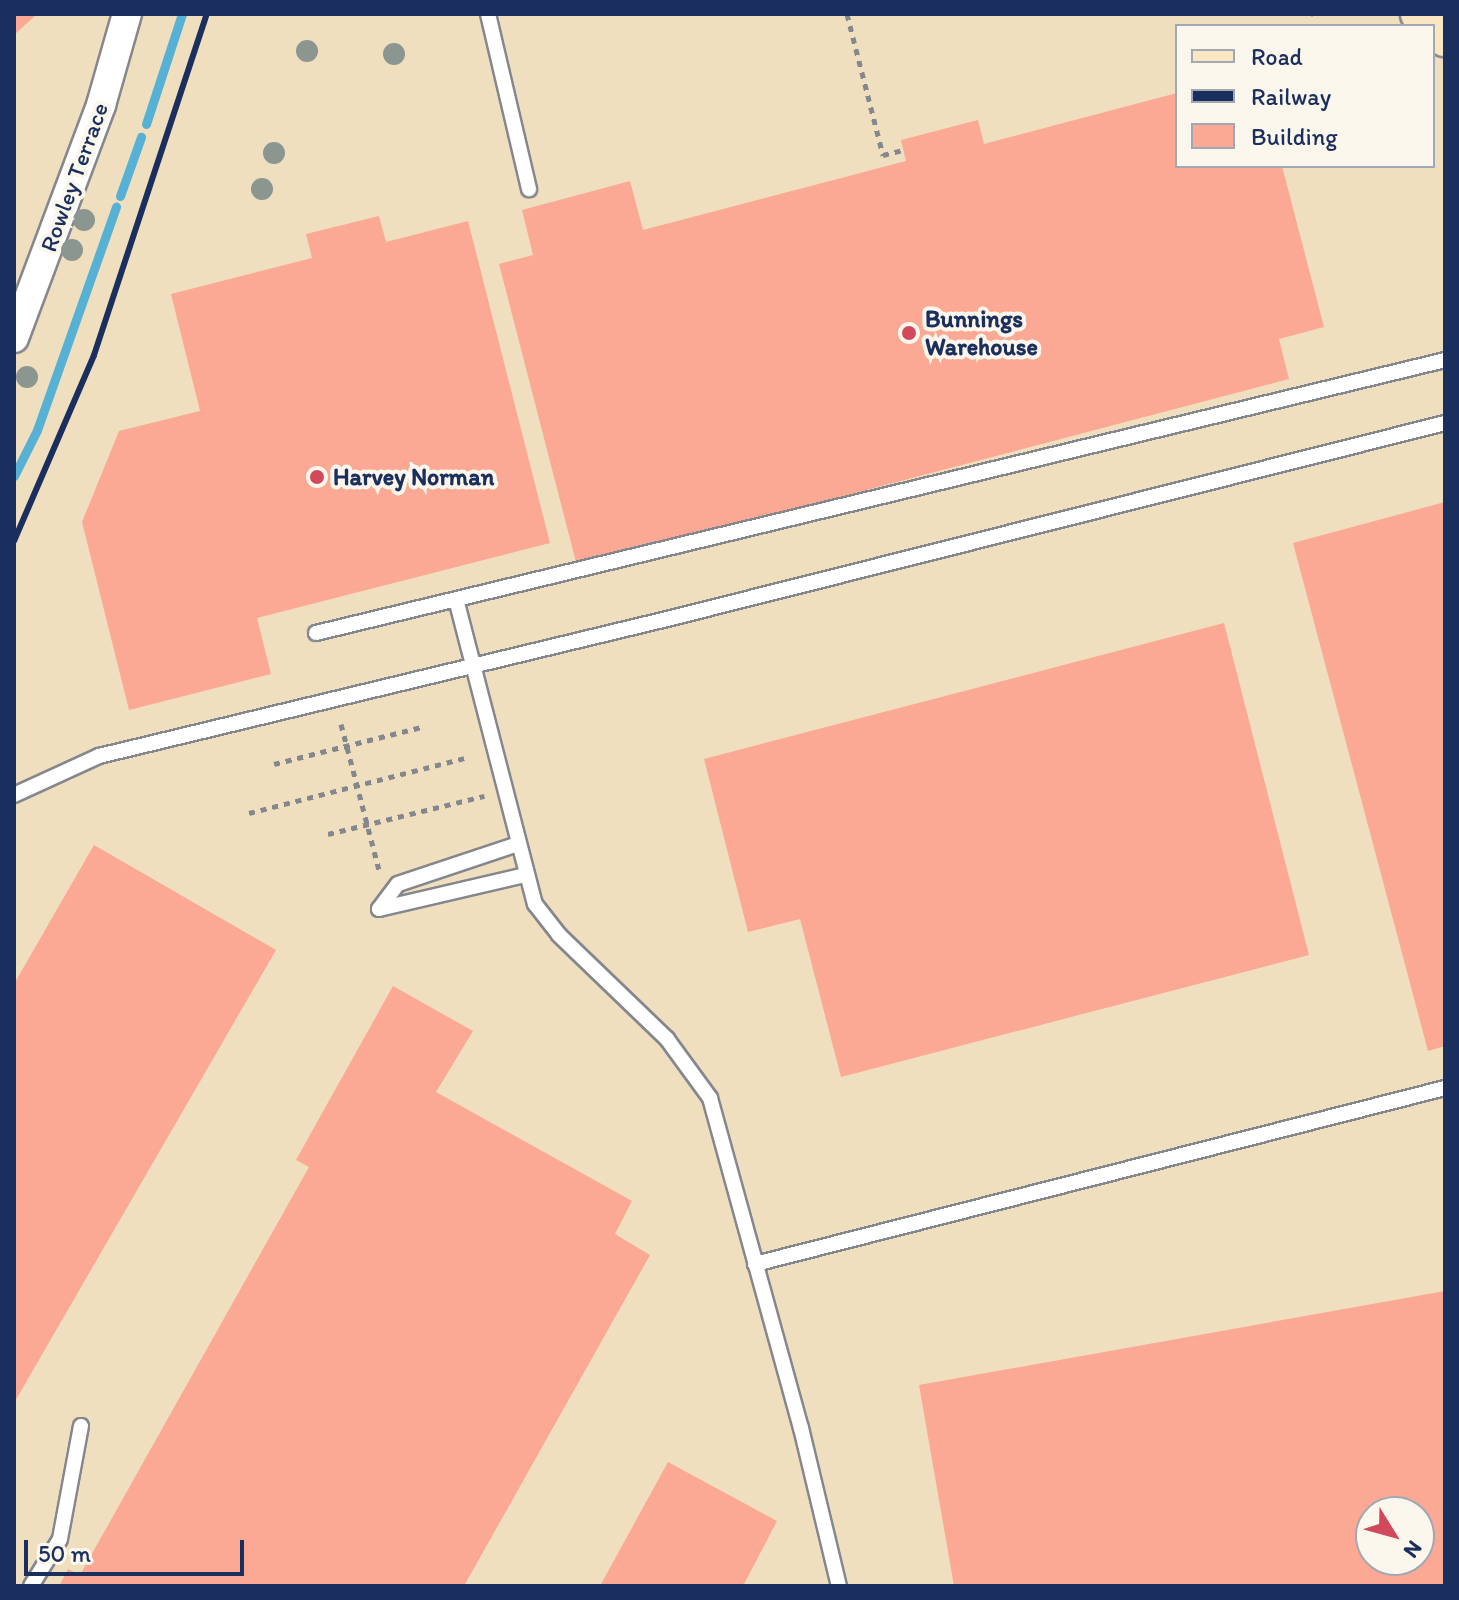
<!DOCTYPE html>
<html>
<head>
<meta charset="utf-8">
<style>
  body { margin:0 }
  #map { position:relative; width:1459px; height:1600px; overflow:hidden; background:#efdfbe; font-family:Itim,sans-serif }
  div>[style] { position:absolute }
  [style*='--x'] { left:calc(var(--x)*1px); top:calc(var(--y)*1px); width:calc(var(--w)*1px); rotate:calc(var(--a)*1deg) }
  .stream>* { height:9px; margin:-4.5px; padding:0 4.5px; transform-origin:4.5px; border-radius:4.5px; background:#57b1d5 }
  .building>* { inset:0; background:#fba894 }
  .path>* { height:5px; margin-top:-2.5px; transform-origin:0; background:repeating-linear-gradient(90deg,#85878e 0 6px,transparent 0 12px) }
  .roads { filter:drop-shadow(2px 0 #85878e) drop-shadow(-2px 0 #85878e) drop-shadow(0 2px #85878e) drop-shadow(0 -2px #85878e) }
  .lane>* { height:14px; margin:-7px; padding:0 7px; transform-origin:7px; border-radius:7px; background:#fff }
  .street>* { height:28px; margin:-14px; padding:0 14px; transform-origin:14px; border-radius:14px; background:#fff }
  .secondary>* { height:38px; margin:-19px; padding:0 19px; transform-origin:19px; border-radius:19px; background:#fbe6c4 }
  .rail>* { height:6px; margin:-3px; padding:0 3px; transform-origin:3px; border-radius:3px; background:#1b2f5e }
  .trees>* { width:22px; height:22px; margin:-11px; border-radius:50%; background:#8b9691 }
  .dots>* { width:22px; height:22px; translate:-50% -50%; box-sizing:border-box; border:4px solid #fbf7ec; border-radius:50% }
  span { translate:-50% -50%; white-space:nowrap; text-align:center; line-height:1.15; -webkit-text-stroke:8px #fbf7ec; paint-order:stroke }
  .street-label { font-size:24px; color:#1b2f5e }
  .poi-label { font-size:24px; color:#1b2f5e; font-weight:700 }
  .left { translate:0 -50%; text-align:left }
  .frame { position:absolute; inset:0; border:16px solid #1b2f5e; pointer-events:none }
  .legend { position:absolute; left:1175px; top:24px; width:260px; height:144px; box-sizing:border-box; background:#fbf7ec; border:2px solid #a1a7b3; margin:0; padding:10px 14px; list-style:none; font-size:24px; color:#1b2f5e }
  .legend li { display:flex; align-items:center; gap:16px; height:40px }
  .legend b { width:40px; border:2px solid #a1a7b3 }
  .north { position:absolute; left:1355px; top:1496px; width:80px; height:80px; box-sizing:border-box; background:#fbf7ec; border:2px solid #a1a7b3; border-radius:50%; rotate:127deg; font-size:22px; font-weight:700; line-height:32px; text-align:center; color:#1b2f5e }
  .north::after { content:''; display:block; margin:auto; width:28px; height:36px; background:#d1495b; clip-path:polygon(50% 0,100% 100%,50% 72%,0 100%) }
  .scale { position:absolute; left:24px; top:1540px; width:220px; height:36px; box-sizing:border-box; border:4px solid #1b2f5e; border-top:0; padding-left:10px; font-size:24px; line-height:28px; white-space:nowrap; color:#1b2f5e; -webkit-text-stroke:6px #fbf7ec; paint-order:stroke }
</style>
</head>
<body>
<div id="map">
  <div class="stream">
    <div style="--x:146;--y:124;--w:116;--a:-71.9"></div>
    <div style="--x:120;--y:196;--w:63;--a:-70.4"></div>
    <div style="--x:14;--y:476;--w:51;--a:-63.4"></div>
    <div style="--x:37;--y:430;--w:237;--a:-70.5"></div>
  </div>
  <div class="building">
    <div style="clip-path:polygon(14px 14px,37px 14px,14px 35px)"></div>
    <div style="clip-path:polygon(1177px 93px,1177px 166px,1282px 166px,1324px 327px,1279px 339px,1289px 379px,577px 566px,499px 264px,533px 255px,522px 210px,630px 181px,643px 230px,906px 161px,901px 140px,978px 120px,984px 144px)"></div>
    <div style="clip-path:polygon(379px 216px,386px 242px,468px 221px,550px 543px,257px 618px,271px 674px,129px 710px,82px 522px,119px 431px,200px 411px,171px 294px,312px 258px,306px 234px)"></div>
    <div style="clip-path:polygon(1445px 502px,1445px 1046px,1428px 1051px,1293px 543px)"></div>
    <div style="clip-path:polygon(1224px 623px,1309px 955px,841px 1077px,800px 919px,748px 932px,704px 759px)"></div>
    <div style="clip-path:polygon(94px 845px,276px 950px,14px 1403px,14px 984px)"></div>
    <div style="clip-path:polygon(393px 986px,473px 1031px,436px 1092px,632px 1201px,615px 1234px,650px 1255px,464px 1586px,59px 1586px,68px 1569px,80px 1575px,309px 1167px,296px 1160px)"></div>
    <div style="clip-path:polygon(evenodd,1445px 1291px,1445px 1586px,954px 1586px,919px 1385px,1445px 1291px,1371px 1512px,1419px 1512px,1419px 1560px,1371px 1560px,1371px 1512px)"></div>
    <div style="clip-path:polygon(668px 1462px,777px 1521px,743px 1586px,600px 1586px)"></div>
  </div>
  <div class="path">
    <div style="--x:847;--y:14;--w:146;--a:75.7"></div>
    <div style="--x:883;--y:155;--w:21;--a:-14"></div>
    <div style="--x:1313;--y:14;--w:1;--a:45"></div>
    <div style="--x:341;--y:724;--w:155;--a:75.4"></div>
    <div style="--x:274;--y:764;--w:152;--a:-14.1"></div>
    <div style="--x:249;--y:813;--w:222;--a:-14.3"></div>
    <div style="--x:328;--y:834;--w:161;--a:-13.7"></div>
  </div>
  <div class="roads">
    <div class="lane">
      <div style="--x:488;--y:14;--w:180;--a:76.8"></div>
      <div style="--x:457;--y:603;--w:311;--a:75.5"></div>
      <div style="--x:535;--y:904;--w:39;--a:52"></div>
      <div style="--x:559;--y:935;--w:150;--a:43.9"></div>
      <div style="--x:667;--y:1039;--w:73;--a:53.9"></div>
      <div style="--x:710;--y:1098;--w:342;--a:74.6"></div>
      <div style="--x:801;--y:1428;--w:163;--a:76.5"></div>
      <div style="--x:316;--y:633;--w:1162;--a:-13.59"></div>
      <div style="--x:14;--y:795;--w:94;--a:-24.6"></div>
      <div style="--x:99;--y:756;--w:588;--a:-13.56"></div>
      <div style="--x:671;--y:618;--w:798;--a:-14.14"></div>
      <div style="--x:379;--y:909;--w:31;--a:-53"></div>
      <div style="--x:398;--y:884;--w:126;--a:-18.4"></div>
      <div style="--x:379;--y:909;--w:150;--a:-13.1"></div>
      <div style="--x:755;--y:1264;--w:712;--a:-14.31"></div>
      <div style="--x:31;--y:1586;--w:55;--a:-58.3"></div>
      <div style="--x:60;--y:1539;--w:115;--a:-79.5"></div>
    </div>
    <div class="street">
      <div style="--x:14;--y:338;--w:249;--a:-69.5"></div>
      <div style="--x:101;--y:105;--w:95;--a:-74.1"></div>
    </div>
    <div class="secondary">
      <div style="--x:1420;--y:14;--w:34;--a:43"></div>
    </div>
  </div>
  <div class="rail">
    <div style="--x:14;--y:541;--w:202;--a:-66.7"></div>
    <div style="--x:94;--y:355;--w:359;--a:-71.7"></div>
  </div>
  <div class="trees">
    <div style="left:307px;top:51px"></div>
    <div style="left:394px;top:54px"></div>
    <div style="left:274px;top:153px"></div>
    <div style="left:262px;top:189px"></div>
    <div style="left:84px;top:220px"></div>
    <div style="left:72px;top:250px"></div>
    <div style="left:27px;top:377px"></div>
  </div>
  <div class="dots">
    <div style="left:909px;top:333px;background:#d1495b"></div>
    <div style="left:317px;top:477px;background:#d1495b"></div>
  </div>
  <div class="street-label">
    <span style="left:74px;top:177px;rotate:-70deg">Rowley Terrace</span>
  </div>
  <div class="poi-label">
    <span class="left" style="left:925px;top:333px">Bunnings<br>Warehouse</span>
    <span class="left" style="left:333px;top:477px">Harvey Norman</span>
  </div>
  <div class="frame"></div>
  <ul class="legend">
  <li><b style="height:10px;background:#fbe6c4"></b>Road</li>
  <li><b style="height:10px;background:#1b2f5e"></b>Railway</li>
  <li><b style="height:22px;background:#fba894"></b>Building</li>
  </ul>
  <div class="north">N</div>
  <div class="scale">50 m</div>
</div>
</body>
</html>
